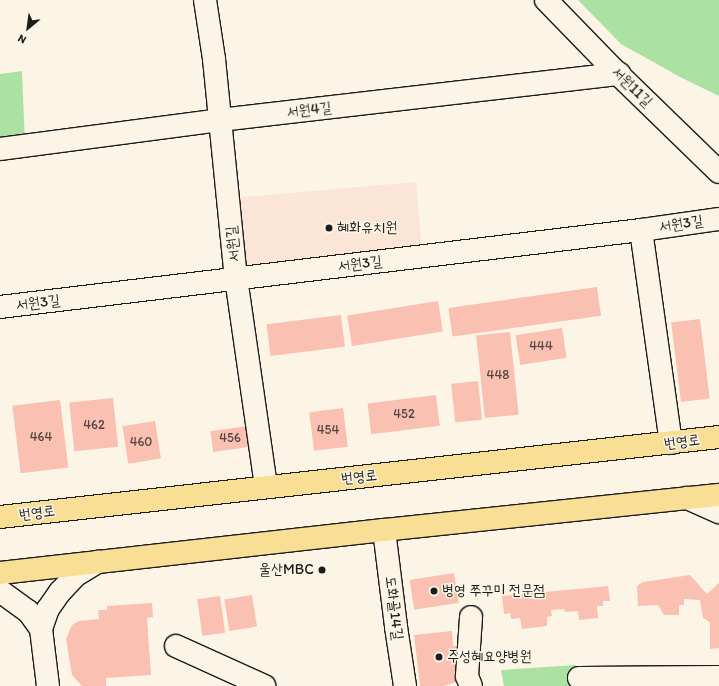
<!DOCTYPE html>
<html>
<head>
<meta charset="utf-8">
<style>
  body { margin:0 }
  #map { position:relative; width:719px; height:686px; overflow:hidden; background:#fcf5e5; font-family:Itim,"Poor Story",sans-serif }
  div>[style] { position:absolute }
  [style*='--x'] { left:calc(var(--x)*1px); top:calc(var(--y)*1px); width:calc(var(--w)*1px); rotate:calc(var(--a)*1deg) }
  .built>* { inset:0; background:#fbe5d6; transform-origin:0 0 }
  .green>* { inset:0; background:#abe1a3 }
  .building>* { inset:0; background:#fac0b2; transform-origin:0 0 }
  .roads { filter:drop-shadow(1px 0 #1c1c1c) drop-shadow(-1px 0 #1c1c1c) drop-shadow(0 1px #1c1c1c) drop-shadow(0 -1px #1c1c1c) }
  .minor>* { height:22px; margin:-11px; padding:0 11px; transform-origin:11px; border-radius:11px; background:#fcf5e5 }
  .major>* { height:22px; margin:-11px; padding:0 11px; transform-origin:11px; border-radius:11px; background:#f9df96 }
  .dots>* { width:11px; height:11px; translate:-50% -50%; box-sizing:border-box; border:2px solid #fcf5e5; border-radius:50% }
  span { translate:-50% -50%; white-space:nowrap; text-align:center; line-height:1.15; -webkit-text-stroke:3px #fcf5e5; paint-order:stroke }
  .number-label { font-size:13px; color:#544542 }
  .number-label span { -webkit-text-stroke-width:0 }
  .street-label { font-size:15px; color:#1c1c1c }
  .poi-label { font-size:15px; color:#1c1c1c }
  .left { translate:0 -50%; text-align:left }
  .right { translate:-100% -50%; text-align:right }
  .north { position:absolute; left:8px; top:8px; width:40px; height:40px; -webkit-text-stroke:3px #fcf5e5; paint-order:stroke; rotate:209deg; font-size:11px; font-weight:700; line-height:16px; text-align:center; color:#1c1c1c }
  .north::after { content:''; display:block; margin:auto; width:14px; height:18px; background:#1c1c1c; clip-path:polygon(50% 0,100% 100%,50% 72%,0 100%) }
</style>
</head>
<body>
<div id="map">
  <div class="built">
    <div style="left:416px;top:182px;width:68px;height:182px;rotate:85deg"></div>
  </div>
  <div class="green">
    <div style="clip-path:polygon(578px 0,719px 0,719px 96px,680px 77px,621px 44px)"></div>
    <div style="clip-path:polygon(22px 71px,25px 145px,0 147px,0 74px)"></div>
    <div style="clip-path:polygon(576px 665px,579px 686px,504px 686px,501px 670px)"></div>
  </div>
  <div class="building">
    <div style="left:597px;top:287px;width:29px;height:150px;rotate:82deg"></div>
    <div style="left:438px;top:301px;width:31px;height:92px;rotate:81deg"></div>
    <div style="left:341px;top:315px;width:32px;height:75px;rotate:83deg"></div>
    <div style="left:700px;top:319px;width:80px;height:29px;rotate:83deg"></div>
    <div style="left:562px;top:328px;width:30px;height:47px;rotate:81deg"></div>
    <div style="left:510px;top:332px;width:83px;height:34px;rotate:84deg"></div>
    <div style="left:478px;top:381px;width:39px;height:27px;rotate:84deg"></div>
    <div style="left:436px;top:395px;width:31px;height:69px;rotate:83deg"></div>
    <div style="left:113px;top:398px;width:49px;height:44px;rotate:84deg"></div>
    <div style="left:60px;top:400px;width:68px;height:48px;rotate:83deg"></div>
    <div style="left:343px;top:408px;width:39px;height:34px;rotate:83deg"></div>
    <div style="left:155px;top:421px;width:38px;height:33px;rotate:81deg"></div>
    <div style="left:247px;top:426px;width:21px;height:37px;rotate:82deg"></div>
    <div style="left:454px;top:573px;width:30px;height:45px;rotate:81deg"></div>
    <div style="clip-path:polygon(690px 575px,707px 594px,719px 583px,719px 648px,710px 649px,710px 622px,703px 618px,700px 600px,684px 599px,684px 605px,679px 605px,679px 615px,664px 615px,658px 605px,638px 606px,637px 586px,643px 582px)"></div>
    <div style="clip-path:polygon(608px 586px,610px 601px,603px 601px,603px 606px,597px 606px,598px 618px,579px 620px,578px 611px,565px 612px,564px 609px,551px 610px,552px 616px,547px 617px,547px 626px,522px 629px,520px 618px,511px 619px,510px 613px,504px 614px,502px 596px)"></div>
    <div style="left:252px;top:595px;width:32px;height:28px;rotate:81deg"></div>
    <div style="left:220px;top:596px;width:37px;height:23px;rotate:82deg"></div>
    <div style="clip-path:polygon(152px 603px,153px 617px,147px 618px,151px 675px,106px 678px,106px 686px,82px 686px,72px 675px,66px 639px,72px 625px,79px 621px,99px 619px,98px 610px,107px 610px,107px 606px)"></div>
    <div style="clip-path:polygon(452px 631px,453px 646px,465px 645px,460px 681px,443px 686px,420px 686px,414px 635px)"></div>
  </div>
  <div class="roads">
    <div class="minor">
      <div style="--x:205;--y:0;--w:60;--a:81.3"></div>
      <div style="--x:214;--y:59;--w:220;--a:84.3"></div>
      <div style="--x:236;--y:278;--w:211;--a:81.8"></div>
      <div style="--x:546;--y:0;--w:98;--a:45.8"></div>
      <div style="--x:614;--y:70;--w:146;--a:44.2"></div>
      <div style="--x:0;--y:149;--w:222;--a:-7.5"></div>
      <div style="--x:220;--y:120;--w:402;--a:-6.6"></div>
      <div style="--x:641;--y:230;--w:215;--a:82"></div>
      <div style="--x:0;--y:307;--w:646;--a:-6.85"></div>
      <div style="--x:641;--y:230;--w:79;--a:-8"></div>
      <div style="--x:687;--y:498;--w:35;--a:24"></div>
      <div style="--x:384;--y:530;--w:98;--a:82.9"></div>
      <div style="--x:396;--y:627;--w:60;--a:81.3"></div>
      <div style="--x:0;--y:591;--w:34;--a:36"></div>
      <div style="--x:28;--y:611;--w:22;--a:54"></div>
      <div style="--x:176;--y:646;--w:97;--a:24.4"></div>
      <div style="--x:579;--y:678;--w:140;--a:-0.4"></div>
      <div style="--x:48;--y:686;--w:57;--a:-97"></div>
      <div style="--x:41;--y:629;--w:21;--a:-71"></div>
      <div style="--x:48;--y:609;--w:21;--a:-55"></div>
      <div style="--x:60;--y:592;--w:23;--a:-47"></div>
      <div style="--x:76;--y:575;--w:26;--a:-31"></div>
      <div style="--x:471;--y:686;--w:11;--a:-112"></div>
      <div style="--x:467;--y:676;--w:59;--a:-86.1"></div>
    </div>
    <div class="major">
      <div style="--x:0;--y:517;--w:723;--a:-6.35"></div>
      <div style="--x:0;--y:573;--w:386;--a:-6.4"></div>
      <div style="--x:384;--y:530;--w:337;--a:-6"></div>
    </div>
  </div>
  <div class="dots">
    <div style="left:329px;top:228px;background:#1c1c1c"></div>
    <div style="left:322px;top:570px;background:#1c1c1c"></div>
    <div style="left:434px;top:591px;background:#1c1c1c"></div>
    <div style="left:439px;top:657px;background:#1c1c1c"></div>
  </div>
  <div class="number-label">
    <span style="left:541px;top:346px">444</span>
    <span style="left:498px;top:375px">448</span>
    <span style="left:404px;top:414px">452</span>
    <span style="left:94px;top:425px">462</span>
    <span style="left:328px;top:430px">454</span>
    <span style="left:41px;top:437px">464</span>
    <span style="left:230px;top:438px">456</span>
    <span style="left:141px;top:442px">460</span>
  </div>
  <div class="street-label">
    <span style="left:632px;top:87px;rotate:44deg">서원11길</span>
    <span style="left:309px;top:110px;rotate:-7deg">서원4길</span>
    <span style="left:681px;top:224px;rotate:-9deg">서원3길</span>
    <span style="left:233px;top:244px;rotate:-96deg">서원길</span>
    <span style="left:360px;top:264px;rotate:-7deg">서원3길</span>
    <span style="left:38px;top:303px;rotate:-7deg">서원3길</span>
    <span style="left:682px;top:442px;rotate:-7deg">번영로</span>
    <span style="left:359px;top:477px;rotate:-6deg">번영로</span>
    <span style="left:37px;top:513px;rotate:-7deg">번영로</span>
    <span style="left:394px;top:608px;rotate:83deg">도화골14길</span>
  </div>
  <div class="poi-label">
    <span class="left" style="left:337px;top:228px">혜화유치원</span>
    <span class="right" style="left:314px;top:570px">울산MBC</span>
    <span class="left" style="left:442px;top:591px">병영 쭈꾸미 전문점</span>
    <span class="left" style="left:447px;top:657px">주성혜요양병원</span>
  </div>
  <div class="north">N</div>
</div>
</body>
</html>
